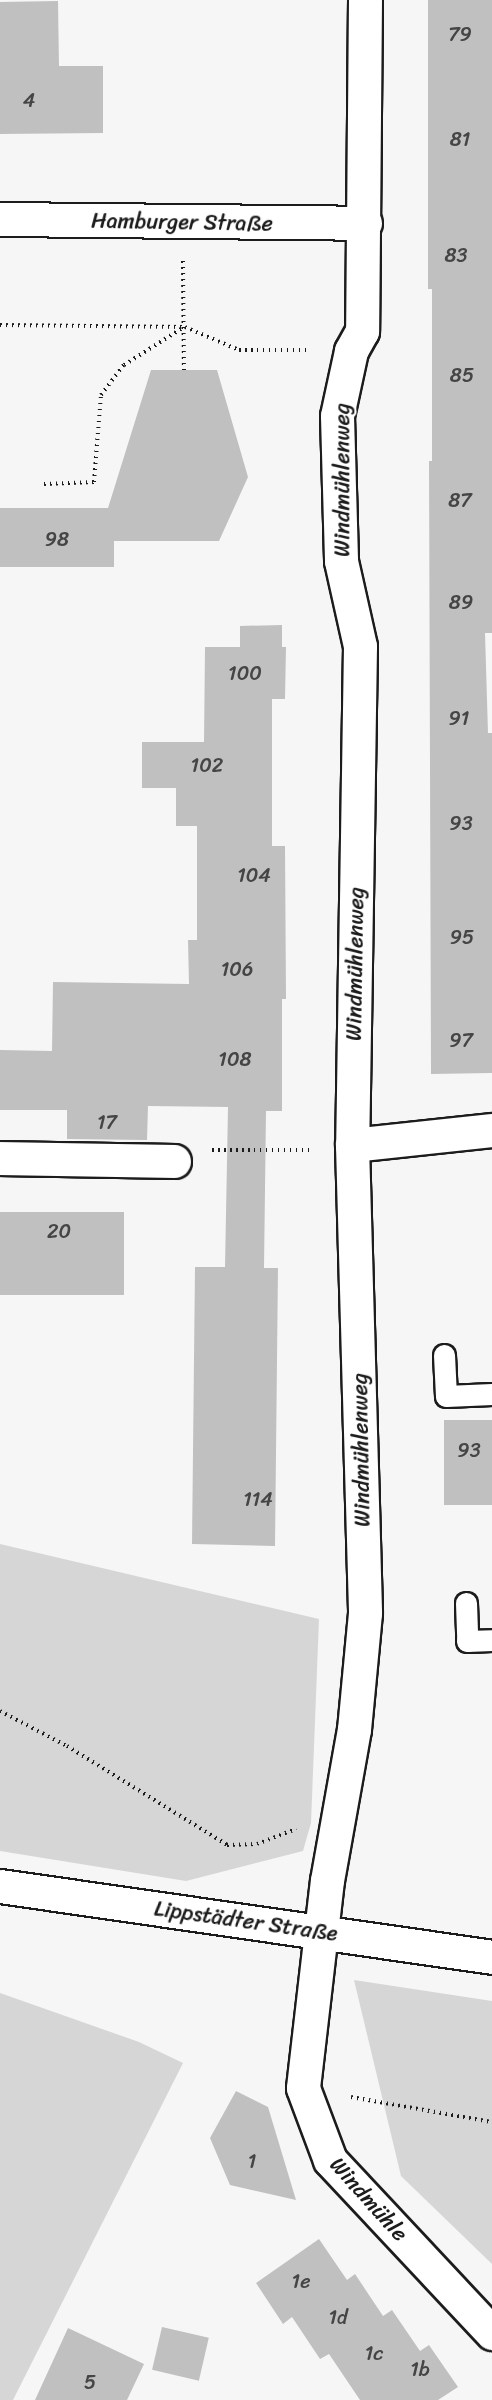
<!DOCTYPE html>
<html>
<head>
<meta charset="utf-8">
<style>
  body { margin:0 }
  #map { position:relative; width:492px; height:2400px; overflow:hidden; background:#f6f6f6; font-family:Sriracha,sans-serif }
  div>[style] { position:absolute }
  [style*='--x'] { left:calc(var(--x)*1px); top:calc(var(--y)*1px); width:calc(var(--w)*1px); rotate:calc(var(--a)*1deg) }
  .green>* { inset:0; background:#d6d6d6 }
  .building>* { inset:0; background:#c0c0c0; transform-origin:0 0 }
  .path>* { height:4px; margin-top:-2px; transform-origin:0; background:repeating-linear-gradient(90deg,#1c1c1c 0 1.5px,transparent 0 6px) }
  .roads { filter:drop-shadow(2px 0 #1c1c1c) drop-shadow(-2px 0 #1c1c1c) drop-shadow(0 2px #1c1c1c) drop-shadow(0 -2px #1c1c1c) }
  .service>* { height:21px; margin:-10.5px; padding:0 10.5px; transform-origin:10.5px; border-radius:10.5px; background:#fff }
  .minor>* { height:33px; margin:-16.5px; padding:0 16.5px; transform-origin:16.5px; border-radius:16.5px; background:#fff }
  .secondary>* { height:33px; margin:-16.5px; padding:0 16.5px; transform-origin:16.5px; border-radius:16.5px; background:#fff }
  span { translate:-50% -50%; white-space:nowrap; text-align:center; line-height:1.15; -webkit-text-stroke:4.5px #fff; paint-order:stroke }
  .number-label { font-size:20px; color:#454545 }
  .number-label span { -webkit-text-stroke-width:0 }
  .street-label { font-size:22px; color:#1c1c1c }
</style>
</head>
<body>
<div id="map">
  <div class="green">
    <div style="clip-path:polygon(0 1544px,319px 1619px,311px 1823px,303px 1851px,186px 1881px,0 1851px)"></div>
    <div style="clip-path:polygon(354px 1980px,492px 2001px,492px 2264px,401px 2176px)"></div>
    <div style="clip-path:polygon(0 1993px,139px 2042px,183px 2063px,13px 2400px,0 2400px)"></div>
  </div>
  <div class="building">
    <div style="clip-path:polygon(428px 0,492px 0,492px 633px,485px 633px,488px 733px,492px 733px,492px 1073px,431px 1074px,429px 461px,432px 461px,432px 289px,428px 289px)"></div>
    <div style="clip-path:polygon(58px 1px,59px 66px,103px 66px,103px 133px,0 134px,0 2px)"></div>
    <div style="clip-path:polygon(151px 370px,217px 370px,248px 477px,219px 541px,114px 541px,114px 567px,0 567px,0 508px,108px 508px)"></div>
    <div style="clip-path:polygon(282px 625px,282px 647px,286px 647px,285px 699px,272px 699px,272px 846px,285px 846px,286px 999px,282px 999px,282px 1111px,266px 1111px,264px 1268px,278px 1268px,275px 1546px,192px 1544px,195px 1267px,225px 1267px,228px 1107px,148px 1106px,147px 1140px,67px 1139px,67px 1110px,0 1110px,0 1050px,52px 1051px,53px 982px,189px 984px,188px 940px,197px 940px,197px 826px,176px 826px,176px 788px,142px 788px,142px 742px,204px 742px,205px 647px,240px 647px,240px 626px)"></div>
    <div style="left:0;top:1212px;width:124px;height:83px"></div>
    <div style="left:492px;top:1420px;width:85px;height:48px;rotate:90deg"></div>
    <div style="clip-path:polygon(236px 2091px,268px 2107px,296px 2200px,230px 2185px,210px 2138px)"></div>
    <div style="clip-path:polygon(319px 2239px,347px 2280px,355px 2274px,383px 2316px,392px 2310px,420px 2351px,429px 2345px,458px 2387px,438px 2400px,360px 2400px,329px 2354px,320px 2359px,292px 2317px,283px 2324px,256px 2283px)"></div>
    <div style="left:162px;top:2327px;width:48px;height:44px;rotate:13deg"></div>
    <div style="clip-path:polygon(68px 2328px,144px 2364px,127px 2400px,35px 2400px)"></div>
  </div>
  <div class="path">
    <div style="--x:183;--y:261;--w:109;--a:89.5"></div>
    <div style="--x:0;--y:325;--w:185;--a:0.6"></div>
    <div style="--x:185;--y:327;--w:59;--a:23.1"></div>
    <div style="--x:239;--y:350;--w:70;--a:0"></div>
    <div style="--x:44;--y:484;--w:50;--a:-2.3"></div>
    <div style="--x:94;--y:482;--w:87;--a:-85.4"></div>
    <div style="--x:101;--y:395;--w:38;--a:-53"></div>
    <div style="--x:124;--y:365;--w:71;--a:-32.3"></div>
    <div style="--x:212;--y:1150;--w:101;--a:0"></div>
    <div style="--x:0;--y:1711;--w:76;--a:27.6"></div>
    <div style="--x:67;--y:1746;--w:188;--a:31.7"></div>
    <div style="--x:227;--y:1845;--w:30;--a:-2"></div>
    <div style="--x:257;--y:1844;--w:42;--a:-21"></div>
    <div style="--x:351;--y:2097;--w:143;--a:10.1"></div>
  </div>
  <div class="roads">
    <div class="service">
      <div style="--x:444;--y:1355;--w:41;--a:87.2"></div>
      <div style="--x:446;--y:1396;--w:46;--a:-2.5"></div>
      <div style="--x:466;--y:1603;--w:38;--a:88"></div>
      <div style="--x:467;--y:1641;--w:25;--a:-2"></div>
    </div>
    <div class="minor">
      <div style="--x:365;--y:0;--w:331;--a:90.5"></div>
      <div style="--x:362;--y:331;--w:23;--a:119"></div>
      <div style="--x:351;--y:351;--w:66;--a:102.2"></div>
      <div style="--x:337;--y:416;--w:145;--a:88.4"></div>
      <div style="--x:341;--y:561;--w:87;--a:77.4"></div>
      <div style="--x:360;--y:646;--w:499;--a:90.9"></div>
      <div style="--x:352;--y:1145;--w:468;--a:88.4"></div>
      <div style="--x:365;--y:1613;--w:117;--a:95.4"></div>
      <div style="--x:354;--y:1729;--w:153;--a:100.1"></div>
      <div style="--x:327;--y:1880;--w:209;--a:96.6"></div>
      <div style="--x:303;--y:2088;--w:77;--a:69.4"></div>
      <div style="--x:330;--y:2160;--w:237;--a:46.9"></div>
      <div style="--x:0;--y:219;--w:365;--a:0.6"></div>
      <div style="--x:352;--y:1145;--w:141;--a:-6.1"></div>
      <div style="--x:0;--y:1158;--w:174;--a:1"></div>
    </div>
    <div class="secondary">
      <div style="--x:0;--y:1886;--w:497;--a:8.2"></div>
    </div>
  </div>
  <div class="number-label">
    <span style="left:460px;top:34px">79</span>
    <span style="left:29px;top:100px">4</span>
    <span style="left:460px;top:139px">81</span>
    <span style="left:456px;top:255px">83</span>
    <span style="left:462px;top:375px">85</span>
    <span style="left:460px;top:500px">87</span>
    <span style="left:57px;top:539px">98</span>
    <span style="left:461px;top:602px">89</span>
    <span style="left:245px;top:673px">100</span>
    <span style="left:459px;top:718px">91</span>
    <span style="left:207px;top:765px">102</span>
    <span style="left:461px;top:823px">93</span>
    <span style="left:254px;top:875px">104</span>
    <span style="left:462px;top:937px">95</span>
    <span style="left:237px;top:969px">106</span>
    <span style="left:461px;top:1040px">97</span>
    <span style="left:235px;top:1059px">108</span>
    <span style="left:107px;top:1122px">17</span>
    <span style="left:59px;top:1231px">20</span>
    <span style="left:469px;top:1450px">93</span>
    <span style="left:258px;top:1499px">114</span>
    <span style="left:252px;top:2161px">1</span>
    <span style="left:301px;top:2281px">1e</span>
    <span style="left:338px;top:2317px">1d</span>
    <span style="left:374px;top:2353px">1c</span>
    <span style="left:420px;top:2369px">1b</span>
    <span style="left:90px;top:2382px">5</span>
  </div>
  <div class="street-label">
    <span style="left:182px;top:222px;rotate:1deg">Hamburger Straße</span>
    <span style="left:342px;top:480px;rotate:-90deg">Windmühlenweg</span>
    <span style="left:355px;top:964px;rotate:-89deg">Windmühlenweg</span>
    <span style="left:361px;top:1450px;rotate:-91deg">Windmühlenweg</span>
    <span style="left:246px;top:1921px;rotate:8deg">Lippstädter Straße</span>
    <span style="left:369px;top:2199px;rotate:48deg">Windmühle</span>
  </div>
</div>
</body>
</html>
